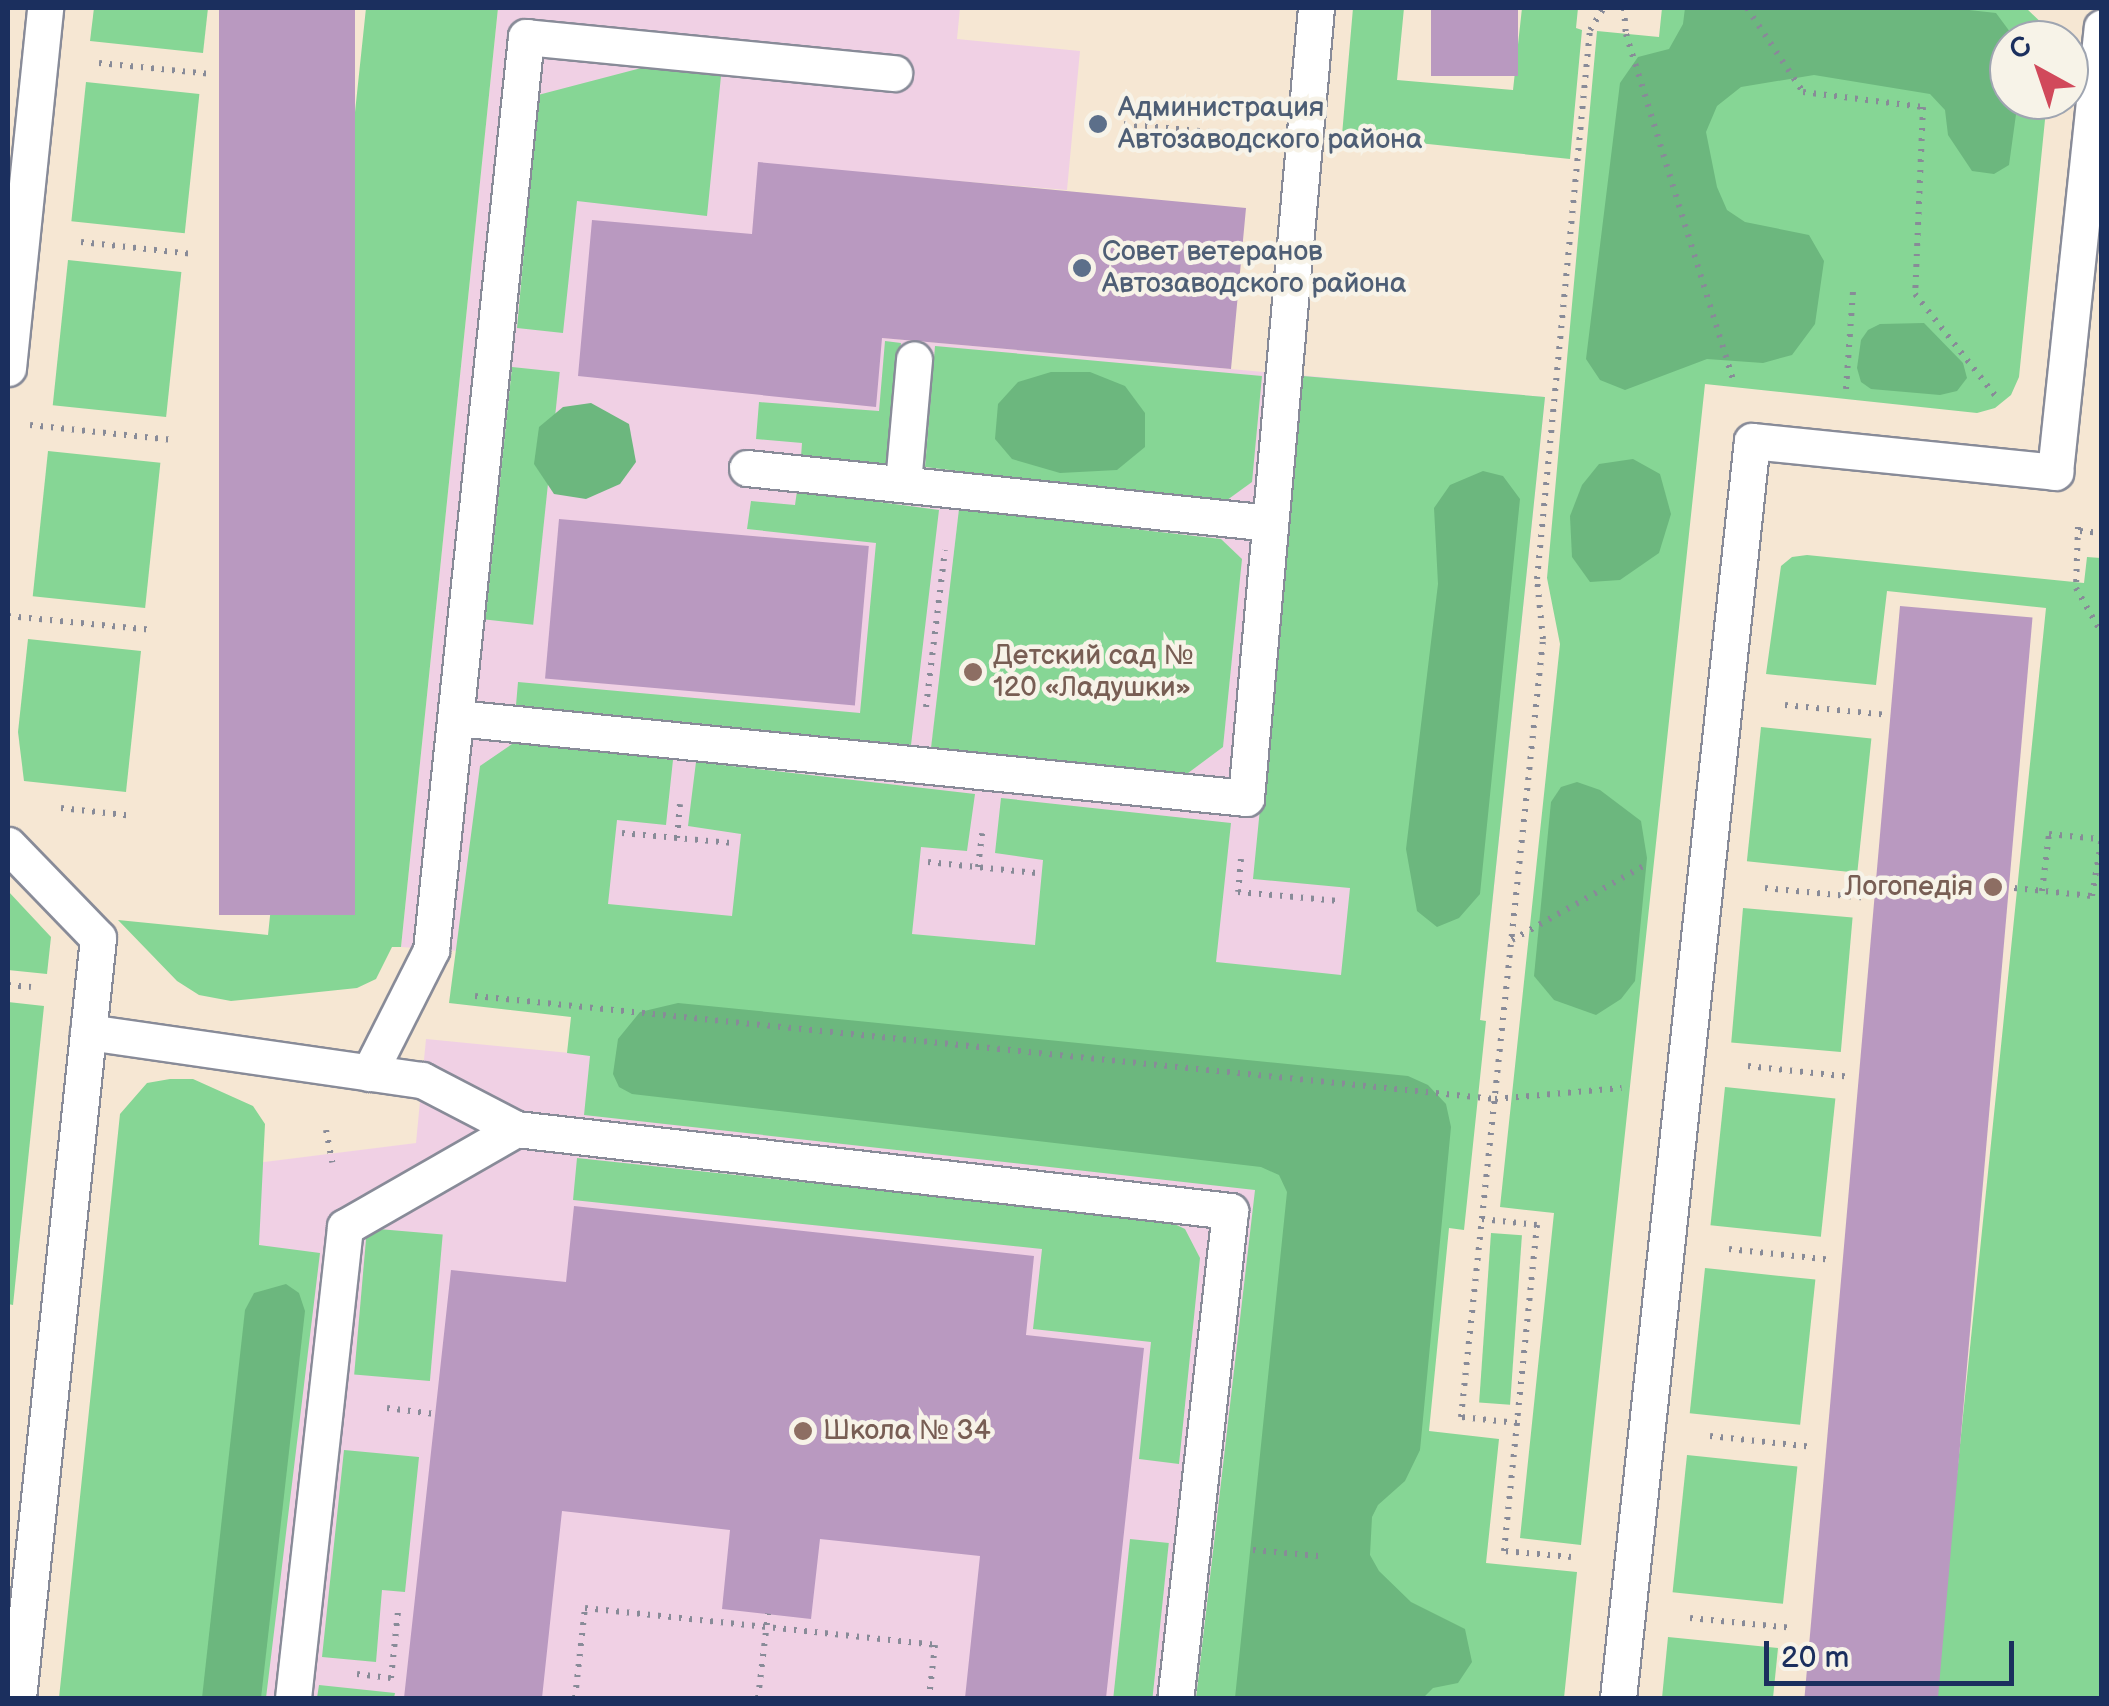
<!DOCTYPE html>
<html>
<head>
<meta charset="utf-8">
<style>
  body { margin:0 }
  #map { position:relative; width:2109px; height:1706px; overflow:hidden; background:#f6e7d3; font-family:"Balsamiq Sans",sans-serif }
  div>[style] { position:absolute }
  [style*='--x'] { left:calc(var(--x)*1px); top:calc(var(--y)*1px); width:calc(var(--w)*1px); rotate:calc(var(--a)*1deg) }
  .built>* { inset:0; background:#f0d0e4 }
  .green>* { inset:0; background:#86d695; transform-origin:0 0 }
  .forest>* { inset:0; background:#6cb77e }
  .building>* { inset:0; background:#b999c0; transform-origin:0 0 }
  .path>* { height:6px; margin-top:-3px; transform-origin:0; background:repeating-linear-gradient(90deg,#888b98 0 2.5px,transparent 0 10.5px) }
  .roads { filter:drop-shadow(2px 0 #888b98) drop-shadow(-2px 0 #888b98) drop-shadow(0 2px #888b98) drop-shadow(0 -2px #888b98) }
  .service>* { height:35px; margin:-17.5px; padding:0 17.5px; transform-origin:17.5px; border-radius:17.5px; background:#fff }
  .dots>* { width:28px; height:28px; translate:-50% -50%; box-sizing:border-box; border:5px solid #f7f3e8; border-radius:50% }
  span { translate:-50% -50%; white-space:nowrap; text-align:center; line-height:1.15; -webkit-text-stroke:9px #f7f3e8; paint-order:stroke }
  .service-label { font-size:28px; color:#4e5e75 }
  .left { translate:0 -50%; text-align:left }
  .education-label { font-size:28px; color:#785e54 }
  .right { translate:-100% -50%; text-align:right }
  .frame { position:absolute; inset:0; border:10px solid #1b2f5e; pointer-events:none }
  .north { position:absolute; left:1989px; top:20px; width:100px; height:100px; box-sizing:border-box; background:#f7f3e8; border:2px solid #9fa5b1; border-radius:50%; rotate:320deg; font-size:28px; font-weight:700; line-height:40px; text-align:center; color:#1b2f5e }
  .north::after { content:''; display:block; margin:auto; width:35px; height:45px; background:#d1495b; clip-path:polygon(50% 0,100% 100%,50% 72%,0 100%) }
  .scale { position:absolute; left:1764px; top:1641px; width:250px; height:45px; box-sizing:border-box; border:5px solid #1b2f5e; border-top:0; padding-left:12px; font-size:30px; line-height:35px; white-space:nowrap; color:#1b2f5e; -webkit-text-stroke:8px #f7f3e8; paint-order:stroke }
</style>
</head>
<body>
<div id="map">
  <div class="built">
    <div style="clip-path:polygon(498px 8px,960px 8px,957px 39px,1080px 51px,1067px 190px,898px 176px,883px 338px,1545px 397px,1480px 1021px,401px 947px)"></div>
    <div style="clip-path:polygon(426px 1039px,1418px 1135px,1362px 1698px,189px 1698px,248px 1164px,416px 1143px)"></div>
  </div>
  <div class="green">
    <div style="clip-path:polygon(94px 8px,208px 8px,203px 53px,90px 41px)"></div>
    <div style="clip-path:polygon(366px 8px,498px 8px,401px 947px,392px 947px,376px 979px,357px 988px,231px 1001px,199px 995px,177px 981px,118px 920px,268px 935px)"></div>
    <div style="clip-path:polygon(1353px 8px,1404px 8px,1397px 80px,1513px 90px,1522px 8px,1578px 8px,1576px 28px,1582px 30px,1570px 159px,1342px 135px)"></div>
    <div style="clip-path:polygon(1662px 8px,2026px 8px,2048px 29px,2050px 40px,2009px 40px,2009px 100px,2047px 100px,2019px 377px,2011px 395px,1995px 408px,1977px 413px,1705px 384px,1581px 1545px,1520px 1538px,1554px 1213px,1500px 1207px,1560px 644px,1547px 578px,1597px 31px,1659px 37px)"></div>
    <div style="clip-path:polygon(645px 67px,721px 76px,707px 216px,577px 201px,563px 333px,517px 328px,538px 95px)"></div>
    <div style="left:86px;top:82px;width:114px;height:140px;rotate:6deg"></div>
    <div style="left:68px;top:260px;width:114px;height:146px;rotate:6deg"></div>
    <div style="clip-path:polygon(885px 341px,901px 343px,889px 464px,801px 457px,802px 443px,756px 439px,759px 402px,879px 411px)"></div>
    <div style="clip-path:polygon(935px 346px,1262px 376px,1252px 482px,1223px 503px,925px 467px)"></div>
    <div style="left:512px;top:367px;width:48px;height:254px;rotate:6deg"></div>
    <div style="clip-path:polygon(1303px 376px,1545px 397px,1480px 1020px,1486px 1021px,1464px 1230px,1449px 1228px,1429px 1431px,1499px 1439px,1486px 1563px,1577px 1572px,1564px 1698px,1196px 1698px,1255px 1190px,584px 1115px,590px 1056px,567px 1053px,571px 1017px,449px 1003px,480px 766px,515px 742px,673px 760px,666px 825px,617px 820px,608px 904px,732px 916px,741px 834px,688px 826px,696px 762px,975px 794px,967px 851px,921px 847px,912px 934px,1035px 945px,1043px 860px,995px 853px,1001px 798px,1231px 823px,1216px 962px,1341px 975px,1350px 888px,1253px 879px)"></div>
    <div style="left:48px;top:451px;width:113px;height:146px;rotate:6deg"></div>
    <div style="clip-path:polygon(797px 491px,939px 510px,911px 745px,516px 705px,518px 682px,860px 713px,876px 543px,747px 529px,751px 501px,795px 505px)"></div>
    <div style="clip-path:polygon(959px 509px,1221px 539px,1242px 559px,1223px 747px,1180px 779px,931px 748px)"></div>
    <div style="clip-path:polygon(1807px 555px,2084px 583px,2087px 557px,2101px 558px,2101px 1698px,1934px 1698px,2046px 608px,1887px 591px,1876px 685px,1766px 674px,1781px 566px,1792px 557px)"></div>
    <div style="clip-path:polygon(28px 639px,141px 651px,126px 792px,24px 781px,18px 732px)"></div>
    <div style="left:1761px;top:727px;width:111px;height:135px;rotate:6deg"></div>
    <div style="clip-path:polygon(8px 891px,51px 937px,47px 974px,8px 970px)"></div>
    <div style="left:1743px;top:908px;width:110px;height:135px;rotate:5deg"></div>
    <div style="clip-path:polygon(8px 1002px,44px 1006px,13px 1305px,8px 1304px)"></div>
    <div style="clip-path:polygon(170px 1079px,193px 1079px,253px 1106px,265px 1124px,259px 1245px,320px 1253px,266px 1698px,59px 1698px,120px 1114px,147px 1083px)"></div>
    <div style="left:1725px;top:1087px;width:111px;height:139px;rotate:6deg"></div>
    <div style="clip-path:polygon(577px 1158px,1168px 1221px,1185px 1229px,1200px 1258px,1179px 1464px,1139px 1459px,1151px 1342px,1033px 1329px,1042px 1249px,573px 1200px)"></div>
    <div style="left:367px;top:1228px;width:76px;height:147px;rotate:5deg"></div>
    <div style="left:1491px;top:1233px;width:31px;height:170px;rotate:4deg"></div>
    <div style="left:1705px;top:1268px;width:111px;height:146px;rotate:6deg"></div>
    <div style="clip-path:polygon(344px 1450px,419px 1457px,405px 1592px,382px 1590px,376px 1662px,322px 1657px)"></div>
    <div style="left:1687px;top:1455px;width:111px;height:138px;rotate:6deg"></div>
    <div style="left:1130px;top:1539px;width:39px;height:160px;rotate:6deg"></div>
    <div style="clip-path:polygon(1668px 1637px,1778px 1648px,1773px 1698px,1662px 1698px)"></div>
    <div style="clip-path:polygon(319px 1685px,395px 1693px,394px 1698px,317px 1698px)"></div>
  </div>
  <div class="forest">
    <div style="clip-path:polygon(1685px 8px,1951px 8px,1996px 13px,2016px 40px,2009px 40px,2009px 100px,2018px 100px,2009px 165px,1994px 174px,1972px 171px,1948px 135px,1945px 110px,1930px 94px,1814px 75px,1741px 87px,1717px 106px,1706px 132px,1717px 187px,1727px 210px,1745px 222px,1809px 235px,1824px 261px,1815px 324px,1792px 355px,1763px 363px,1707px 359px,1625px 390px,1600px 380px,1586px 359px,1620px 83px,1638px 57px,1669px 49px,1683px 24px)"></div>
    <div style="clip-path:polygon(1924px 323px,1963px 363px,1967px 378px,1957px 391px,1940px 395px,1871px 389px,1861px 382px,1857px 368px,1861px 340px,1868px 330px,1880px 324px)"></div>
    <div style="clip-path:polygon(1051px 372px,1090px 372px,1125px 386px,1145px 413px,1145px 447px,1117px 470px,1060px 473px,1012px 459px,995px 439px,998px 404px,1018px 382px)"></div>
    <div style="clip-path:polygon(591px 403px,629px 424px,636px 462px,620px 484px,586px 499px,554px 494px,534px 464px,539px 427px,563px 407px)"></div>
    <div style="clip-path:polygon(1633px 459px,1660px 474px,1671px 514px,1659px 553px,1620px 580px,1590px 582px,1572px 557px,1570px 516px,1582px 485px,1599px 464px)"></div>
    <div style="clip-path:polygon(1483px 471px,1503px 476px,1520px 499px,1480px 894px,1459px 918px,1437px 927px,1417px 911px,1406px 849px,1438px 584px,1434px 508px,1450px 485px)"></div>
    <div style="clip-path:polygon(1577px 782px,1600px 790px,1641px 821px,1647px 858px,1635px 981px,1621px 999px,1596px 1015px,1554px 1000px,1534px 976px,1551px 802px,1561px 787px)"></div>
    <div style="clip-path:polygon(678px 1003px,1408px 1076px,1428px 1085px,1446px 1104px,1451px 1127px,1420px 1450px,1405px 1481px,1378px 1505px,1372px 1517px,1370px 1555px,1379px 1571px,1411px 1602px,1465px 1629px,1472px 1662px,1458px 1683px,1433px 1688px,1423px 1698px,1235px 1698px,1287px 1192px,1279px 1175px,1261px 1167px,632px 1094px,619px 1087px,613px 1074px,618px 1039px,640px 1012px)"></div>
    <div style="clip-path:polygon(286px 1284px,299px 1293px,305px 1311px,261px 1698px,202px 1698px,245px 1310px,254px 1293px)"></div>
  </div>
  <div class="building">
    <div style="left:219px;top:8px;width:136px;height:907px"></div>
    <div style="left:1431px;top:8px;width:87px;height:68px"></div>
    <div style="clip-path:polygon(758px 162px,1246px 208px,1231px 369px,882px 338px,876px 407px,578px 376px,592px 220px,752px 234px)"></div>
    <div style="left:559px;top:519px;width:311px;height:160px;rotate:5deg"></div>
    <div style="left:1900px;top:606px;width:133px;height:1098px;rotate:5deg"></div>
    <div style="clip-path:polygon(574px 1206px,1034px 1256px,1026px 1335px,1144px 1348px,1106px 1698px,965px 1698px,980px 1556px,820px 1539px,811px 1619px,722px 1609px,730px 1530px,562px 1511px,542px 1698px,404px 1698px,451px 1270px,566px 1282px)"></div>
  </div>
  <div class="path">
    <div style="--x:1624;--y:8;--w:26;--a:86"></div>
    <div style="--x:1626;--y:34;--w:364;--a:72.8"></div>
    <div style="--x:1747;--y:8;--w:101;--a:56.3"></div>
    <div style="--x:1803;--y:92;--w:121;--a:7.1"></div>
    <div style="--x:1923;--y:107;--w:187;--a:92.4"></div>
    <div style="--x:1915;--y:294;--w:134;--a:51.7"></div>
    <div style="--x:99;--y:63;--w:114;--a:5.6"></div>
    <div style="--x:1124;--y:124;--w:119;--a:5.3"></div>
    <div style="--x:81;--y:242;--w:114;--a:6.1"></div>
    <div style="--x:1846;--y:389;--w:98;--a:-85.9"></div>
    <div style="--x:30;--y:425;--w:144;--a:6"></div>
    <div style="--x:2078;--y:527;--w:61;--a:91.9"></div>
    <div style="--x:2076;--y:588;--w:53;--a:60.5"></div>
    <div style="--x:2080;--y:531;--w:22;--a:5"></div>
    <div style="--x:8;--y:616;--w:146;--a:5.5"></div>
    <div style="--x:1785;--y:705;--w:103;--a:5.5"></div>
    <div style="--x:926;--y:707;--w:158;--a:-83.1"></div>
    <div style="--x:61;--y:808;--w:73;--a:6.3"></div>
    <div style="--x:622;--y:833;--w:109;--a:5.2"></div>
    <div style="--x:677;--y:838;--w:34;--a:-85"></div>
    <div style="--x:1241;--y:859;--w:33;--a:95"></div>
    <div style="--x:1238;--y:892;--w:101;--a:5.1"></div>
    <div style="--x:928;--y:862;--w:109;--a:5.8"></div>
    <div style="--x:978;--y:867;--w:34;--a:-83"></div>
    <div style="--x:2004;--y:887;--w:88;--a:5.8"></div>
    <div style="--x:2092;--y:896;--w:60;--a:-80.4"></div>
    <div style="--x:1765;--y:888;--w:104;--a:5.5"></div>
    <div style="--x:2042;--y:891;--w:57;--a:-83"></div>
    <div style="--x:2049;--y:834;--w:50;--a:5.7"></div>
    <div style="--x:1512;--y:940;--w:153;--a:-29.4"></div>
    <div style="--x:8;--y:985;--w:23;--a:5"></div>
    <div style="--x:475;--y:996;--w:1025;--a:5.77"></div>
    <div style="--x:1495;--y:1099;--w:127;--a:-5"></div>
    <div style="--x:1748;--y:1066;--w:104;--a:6.1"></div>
    <div style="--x:326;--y:1130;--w:33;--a:79"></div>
    <div style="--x:1482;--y:1219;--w:55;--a:6.2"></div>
    <div style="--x:1537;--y:1225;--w:198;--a:95.8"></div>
    <div style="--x:1729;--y:1249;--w:104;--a:6.1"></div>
    <div style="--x:387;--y:1408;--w:48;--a:7.1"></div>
    <div style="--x:1710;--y:1436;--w:104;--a:6.1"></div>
    <div style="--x:1253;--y:1550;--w:66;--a:5.2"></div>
    <div style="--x:1571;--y:1557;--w:67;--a:-174.9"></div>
    <div style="--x:1504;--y:1551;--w:129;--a:-84.2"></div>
    <div style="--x:1517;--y:1423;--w:56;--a:-173.9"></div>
    <div style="--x:1461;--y:1417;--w:782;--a:-83.98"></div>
    <div style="--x:1543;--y:639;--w:60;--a:-95.7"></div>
    <div style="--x:1537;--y:579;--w:552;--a:-84.49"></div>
    <div style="--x:1590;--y:30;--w:26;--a:-58"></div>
    <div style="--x:1690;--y:1618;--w:103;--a:5.5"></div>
    <div style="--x:357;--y:1674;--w:34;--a:7"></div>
    <div style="--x:391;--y:1678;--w:67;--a:-84"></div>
    <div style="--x:575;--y:1698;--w:91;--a:-83.7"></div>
    <div style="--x:585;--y:1608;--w:352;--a:6"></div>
    <div style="--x:935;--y:1645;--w:53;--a:96.5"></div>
    <div style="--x:758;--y:1698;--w:85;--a:-83.2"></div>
  </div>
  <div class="roads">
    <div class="service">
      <div style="--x:8;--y:368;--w:362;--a:-84.1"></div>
      <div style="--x:747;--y:468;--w:526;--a:6"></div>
      <div style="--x:903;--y:483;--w:124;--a:-84.9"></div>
      <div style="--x:457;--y:718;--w:793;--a:5.79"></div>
      <div style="--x:1246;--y:798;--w:793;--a:-84.94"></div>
      <div style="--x:8;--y:845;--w:129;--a:45.9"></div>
      <div style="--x:98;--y:938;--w:764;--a:96.01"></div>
      <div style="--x:88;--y:1032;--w:337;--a:8.2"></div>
      <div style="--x:422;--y:1080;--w:106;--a:27.5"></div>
      <div style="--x:516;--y:1129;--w:719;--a:6.55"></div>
      <div style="--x:1230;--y:1211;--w:490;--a:96.4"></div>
      <div style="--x:369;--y:1073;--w:138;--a:-63.2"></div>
      <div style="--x:431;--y:950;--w:918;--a:-84.06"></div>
      <div style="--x:526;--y:37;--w:370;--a:5.6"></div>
      <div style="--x:293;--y:1698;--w:474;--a:-83.7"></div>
      <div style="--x:345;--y:1227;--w:197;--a:-29.8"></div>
      <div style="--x:1618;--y:1698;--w:1264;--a:-83.92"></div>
      <div style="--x:1752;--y:441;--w:305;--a:5.8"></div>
      <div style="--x:2055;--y:472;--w:447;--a:-84"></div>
    </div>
  </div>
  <div class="dots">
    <div style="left:1098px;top:124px;background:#5c6f8a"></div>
    <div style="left:1082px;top:268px;background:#5c6f8a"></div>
    <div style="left:973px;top:672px;background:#8d6e63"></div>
    <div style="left:1993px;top:887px;background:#8d6e63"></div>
    <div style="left:803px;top:1431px;background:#8d6e63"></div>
  </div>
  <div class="service-label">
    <span class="left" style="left:1118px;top:124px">Администрация<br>Автозаводского района</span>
    <span class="left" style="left:1102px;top:268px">Совет ветеранов<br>Автозаводского района</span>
  </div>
  <div class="education-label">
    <span class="left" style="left:993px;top:672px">Детский сад №<br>120 «Ладушки»</span>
    <span class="right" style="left:1973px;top:887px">Логопедiя</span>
    <span class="left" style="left:823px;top:1431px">Школа № 34</span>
  </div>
  <div class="frame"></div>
  <div class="north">С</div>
  <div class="scale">20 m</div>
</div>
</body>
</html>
